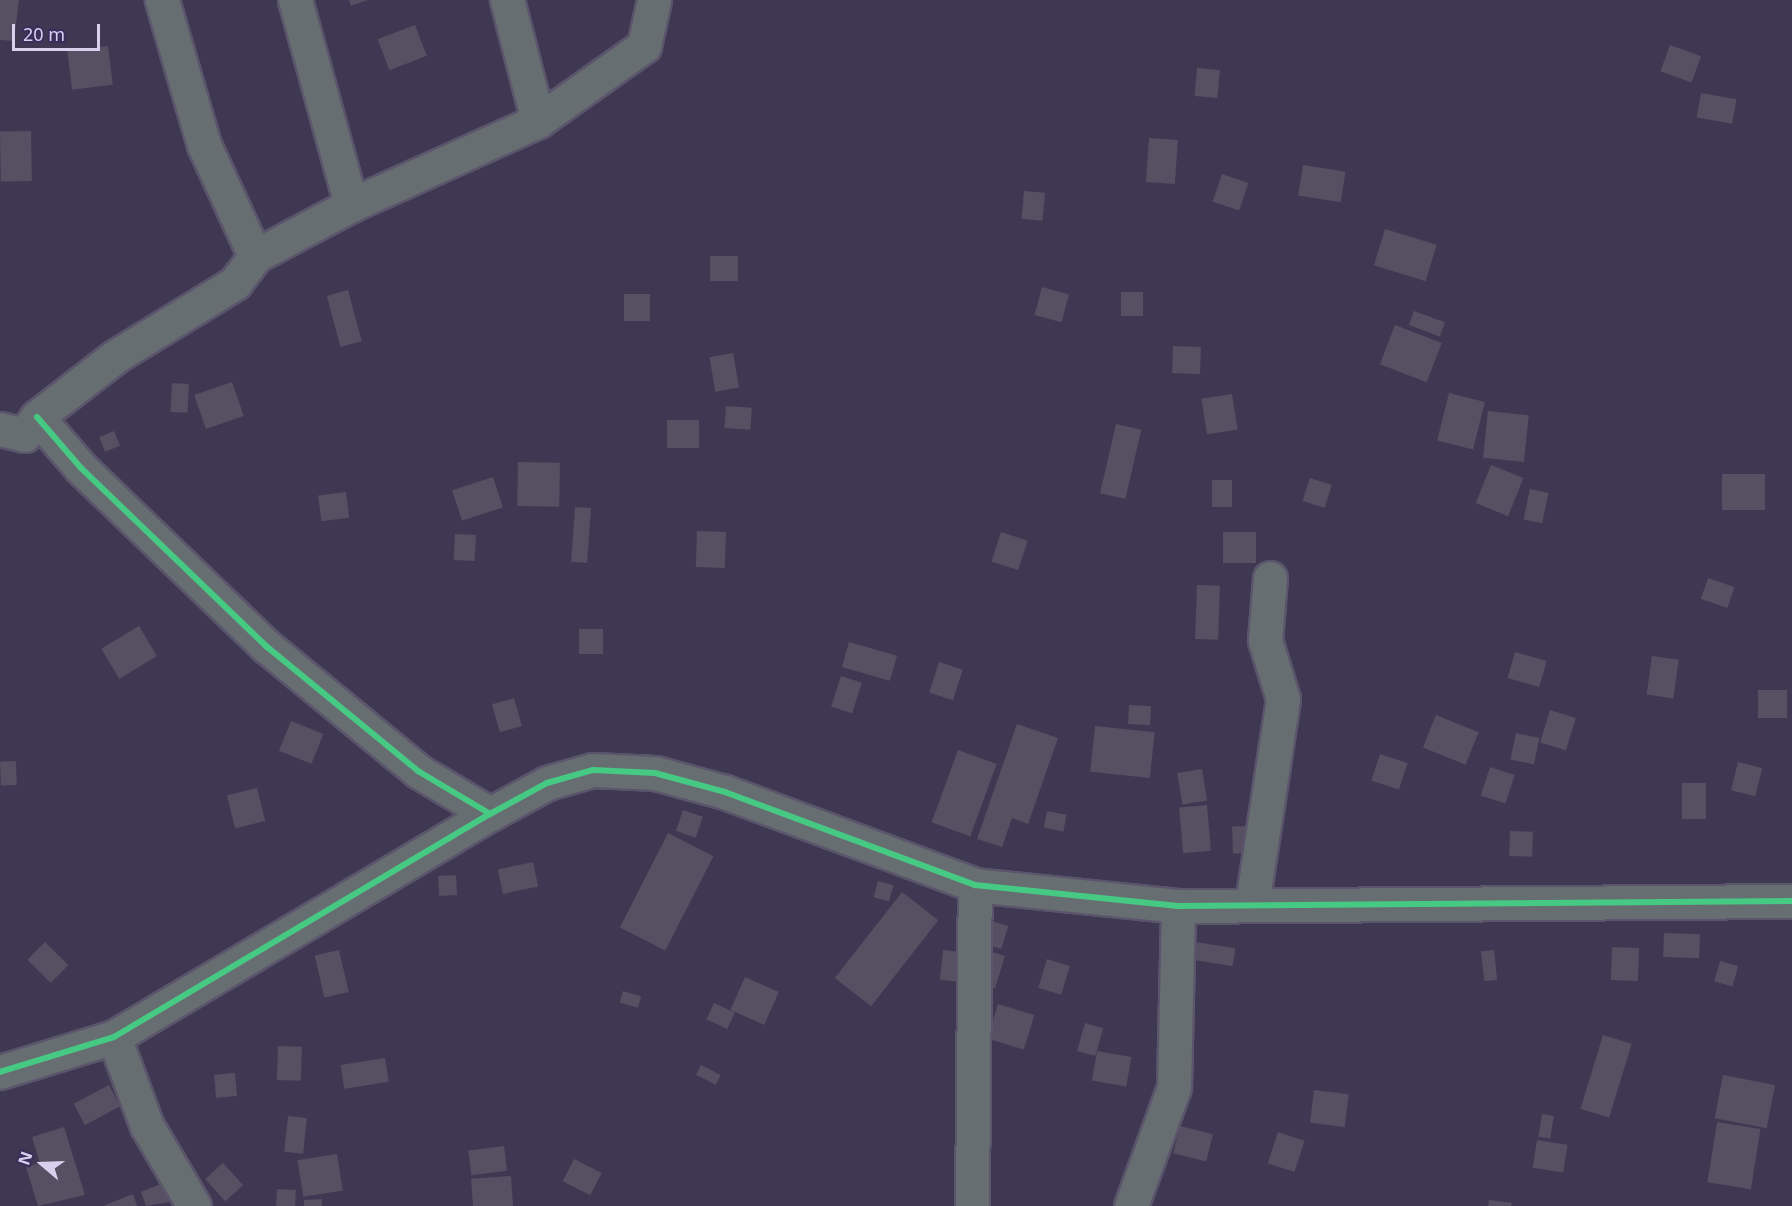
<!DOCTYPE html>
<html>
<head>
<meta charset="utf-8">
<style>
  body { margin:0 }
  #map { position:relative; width:1792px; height:1206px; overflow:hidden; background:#3f3852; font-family:"Noto Sans",sans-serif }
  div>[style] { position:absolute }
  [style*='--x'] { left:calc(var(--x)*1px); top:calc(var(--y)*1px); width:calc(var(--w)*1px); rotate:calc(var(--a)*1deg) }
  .building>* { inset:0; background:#574f62; transform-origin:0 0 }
  .roads { filter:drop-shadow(2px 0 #5b556c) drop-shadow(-2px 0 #5b556c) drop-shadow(0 2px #5b556c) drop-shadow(0 -2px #5b556c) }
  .minor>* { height:33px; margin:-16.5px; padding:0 16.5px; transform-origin:16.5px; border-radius:16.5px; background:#676e72 }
  .cycleway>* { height:6px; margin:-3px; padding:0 3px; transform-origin:3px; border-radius:3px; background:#46c982 }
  span { translate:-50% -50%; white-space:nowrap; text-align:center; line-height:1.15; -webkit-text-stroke:4.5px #3b2d5c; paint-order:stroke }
  .north { position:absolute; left:12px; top:1134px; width:60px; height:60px; -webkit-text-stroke:4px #3b2d5c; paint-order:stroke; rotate:289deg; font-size:16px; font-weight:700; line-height:24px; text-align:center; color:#d7d1ee }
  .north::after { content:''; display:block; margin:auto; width:21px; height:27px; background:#d7d1ee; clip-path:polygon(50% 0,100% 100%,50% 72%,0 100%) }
  .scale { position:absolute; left:12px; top:24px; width:88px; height:27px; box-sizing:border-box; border:3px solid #d7d1ee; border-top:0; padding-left:8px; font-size:18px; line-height:21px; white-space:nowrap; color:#d7d1ee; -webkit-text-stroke:4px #3b2d5c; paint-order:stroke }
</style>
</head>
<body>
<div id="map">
  <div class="building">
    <div style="clip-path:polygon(0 0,19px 0,14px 41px,0 40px)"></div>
    <div style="clip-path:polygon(349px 0,368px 0,351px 6px)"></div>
    <div style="left:415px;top:25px;width:33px;height:40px;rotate:69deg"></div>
    <div style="left:1670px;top:45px;width:33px;height:28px;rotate:20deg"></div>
    <div style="left:108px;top:46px;width:39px;height:41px;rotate:83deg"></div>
    <div style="left:1197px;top:68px;width:23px;height:28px;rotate:5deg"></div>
    <div style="left:1701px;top:93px;width:36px;height:25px;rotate:10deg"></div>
    <div style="left:31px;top:131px;width:50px;height:31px;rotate:89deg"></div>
    <div style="left:1149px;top:138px;width:29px;height:44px;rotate:4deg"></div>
    <div style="left:1303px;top:165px;width:43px;height:31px;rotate:9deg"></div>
    <div style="left:1222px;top:174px;width:28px;height:29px;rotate:19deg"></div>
    <div style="left:1024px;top:191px;width:21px;height:28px;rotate:5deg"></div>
    <div style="left:1385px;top:229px;width:54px;height:38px;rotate:17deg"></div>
    <div style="left:738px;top:256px;width:25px;height:28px;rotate:90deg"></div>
    <div style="left:1042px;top:287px;width:28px;height:29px;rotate:15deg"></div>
    <div style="left:348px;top:290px;width:53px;height:22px;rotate:75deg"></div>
    <div style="left:1121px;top:292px;width:22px;height:24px"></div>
    <div style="left:624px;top:294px;width:26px;height:27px"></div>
    <div style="left:1414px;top:311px;width:33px;height:15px;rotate:20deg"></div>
    <div style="left:1395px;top:325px;width:50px;height:42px;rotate:21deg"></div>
    <div style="left:1173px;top:346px;width:28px;height:27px;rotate:2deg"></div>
    <div style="left:733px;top:353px;width:35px;height:24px;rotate:80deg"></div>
    <div style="left:232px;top:382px;width:36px;height:40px;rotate:71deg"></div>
    <div style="left:172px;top:383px;width:17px;height:29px;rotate:3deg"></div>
    <div style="left:1449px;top:393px;width:37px;height:49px;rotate:14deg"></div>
    <div style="left:1232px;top:394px;width:36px;height:31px;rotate:81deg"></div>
    <div style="left:726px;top:406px;width:26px;height:22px;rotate:4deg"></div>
    <div style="left:1488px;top:411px;width:41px;height:47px;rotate:6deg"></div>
    <div style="left:699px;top:420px;width:28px;height:32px;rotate:90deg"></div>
    <div style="left:1116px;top:424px;width:26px;height:71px;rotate:13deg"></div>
    <div style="left:114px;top:431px;width:16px;height:16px;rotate:68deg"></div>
    <div style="left:518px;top:462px;width:42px;height:44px;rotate:1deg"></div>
    <div style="left:1491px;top:465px;width:35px;height:41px;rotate:22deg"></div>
    <div style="left:1722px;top:474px;width:43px;height:36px"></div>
    <div style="left:493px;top:477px;width:32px;height:43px;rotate:72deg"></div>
    <div style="left:1310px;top:478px;width:23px;height:24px;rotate:18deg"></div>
    <div style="left:1212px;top:480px;width:20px;height:27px"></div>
    <div style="left:1530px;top:489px;width:19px;height:31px;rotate:12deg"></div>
    <div style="left:346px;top:492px;width:26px;height:28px;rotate:83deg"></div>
    <div style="left:575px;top:507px;width:16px;height:55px;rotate:4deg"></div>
    <div style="left:697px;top:531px;width:29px;height:36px;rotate:2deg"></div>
    <div style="left:1001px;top:532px;width:28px;height:31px;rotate:18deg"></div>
    <div style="left:1223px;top:532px;width:33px;height:31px"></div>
    <div style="left:455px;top:534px;width:21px;height:26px;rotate:3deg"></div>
    <div style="left:1708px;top:578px;width:28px;height:22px;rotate:19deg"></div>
    <div style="left:1197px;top:585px;width:23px;height:54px;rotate:2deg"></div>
    <div style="left:139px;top:626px;width:35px;height:44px;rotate:59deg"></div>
    <div style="left:579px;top:629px;width:24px;height:25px"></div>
    <div style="left:849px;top:642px;width:50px;height:26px;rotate:16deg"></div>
    <div style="left:1515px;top:652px;width:33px;height:27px;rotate:16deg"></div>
    <div style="left:1652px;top:656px;width:27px;height:39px;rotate:8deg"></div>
    <div style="left:939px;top:662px;width:25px;height:32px;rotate:18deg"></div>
    <div style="left:841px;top:676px;width:22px;height:32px;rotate:18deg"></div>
    <div style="left:1787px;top:690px;width:28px;height:29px;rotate:90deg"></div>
    <div style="left:514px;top:698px;width:29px;height:23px;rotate:74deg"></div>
    <div style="left:1129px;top:705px;width:22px;height:19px;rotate:3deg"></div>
    <div style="left:1550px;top:710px;width:27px;height:34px;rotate:17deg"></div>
    <div style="left:1436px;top:715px;width:46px;height:35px;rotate:22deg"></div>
    <div style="left:291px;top:721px;width:35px;height:32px;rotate:22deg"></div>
    <div style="clip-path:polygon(1017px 724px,1058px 738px,1028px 824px,1012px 818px,1002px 847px,977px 839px)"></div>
    <div style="left:1095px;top:726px;width:60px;height:46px;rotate:6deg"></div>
    <div style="left:1516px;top:733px;width:24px;height:27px;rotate:12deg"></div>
    <div style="left:958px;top:750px;width:41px;height:77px;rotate:20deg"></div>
    <div style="left:1380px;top:754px;width:29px;height:28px;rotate:18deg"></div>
    <div style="left:16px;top:761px;width:24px;height:16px;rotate:88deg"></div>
    <div style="left:1738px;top:762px;width:25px;height:29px;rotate:14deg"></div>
    <div style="left:1490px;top:767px;width:26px;height:30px;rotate:18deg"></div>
    <div style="left:1202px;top:769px;width:32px;height:25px;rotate:81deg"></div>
    <div style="left:1682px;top:783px;width:24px;height:36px"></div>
    <div style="left:257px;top:788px;width:34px;height:31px;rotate:76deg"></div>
    <div style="left:1207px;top:805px;width:46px;height:28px;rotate:85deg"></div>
    <div style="left:683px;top:810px;width:21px;height:22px;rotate:19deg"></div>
    <div style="left:1047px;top:811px;width:20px;height:17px;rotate:11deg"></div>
    <div style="left:1248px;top:826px;width:27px;height:16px;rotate:88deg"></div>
    <div style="left:1510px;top:831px;width:23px;height:25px;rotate:2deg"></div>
    <div style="left:668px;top:833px;width:51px;height:106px;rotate:27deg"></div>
    <div style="left:533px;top:862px;width:25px;height:36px;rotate:78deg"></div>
    <div style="left:456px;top:875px;width:20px;height:18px;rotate:87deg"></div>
    <div style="left:878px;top:881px;width:16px;height:17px;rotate:15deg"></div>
    <div style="left:902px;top:892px;width:46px;height:109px;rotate:38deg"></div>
    <div style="left:992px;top:921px;width:17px;height:24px;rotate:17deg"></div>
    <div style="left:1664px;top:933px;width:36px;height:24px;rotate:2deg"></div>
    <div style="left:1189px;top:941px;width:47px;height:18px;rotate:9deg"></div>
    <div style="left:45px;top:942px;width:33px;height:25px;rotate:45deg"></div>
    <div style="left:1612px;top:947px;width:27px;height:33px;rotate:2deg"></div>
    <div style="left:982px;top:949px;width:24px;height:34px;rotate:17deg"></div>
    <div style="left:339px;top:950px;width:43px;height:25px;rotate:77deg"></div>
    <div style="left:943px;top:950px;width:18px;height:30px;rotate:6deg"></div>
    <div style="left:1494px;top:950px;width:30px;height:13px;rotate:84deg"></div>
    <div style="left:1047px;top:959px;width:24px;height:30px;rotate:17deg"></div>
    <div style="left:1720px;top:961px;width:19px;height:21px;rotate:16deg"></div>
    <div style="left:745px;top:977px;width:37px;height:36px;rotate:24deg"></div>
    <div style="left:623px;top:991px;width:19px;height:12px;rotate:16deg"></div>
    <div style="left:714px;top:1003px;width:23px;height:18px;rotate:25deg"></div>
    <div style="left:998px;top:1004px;width:38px;height:36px;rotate:17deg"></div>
    <div style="left:1085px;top:1023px;width:19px;height:29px;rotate:16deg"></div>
    <div style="left:1603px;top:1035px;width:30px;height:77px;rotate:17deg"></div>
    <div style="left:278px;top:1046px;width:24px;height:34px;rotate:2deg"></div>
    <div style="left:1097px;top:1051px;width:35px;height:30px;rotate:10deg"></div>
    <div style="left:385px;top:1058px;width:24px;height:45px;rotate:81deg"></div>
    <div style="left:701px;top:1065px;width:22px;height:11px;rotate:27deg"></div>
    <div style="left:235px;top:1073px;width:23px;height:21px;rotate:85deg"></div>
    <div style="left:1723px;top:1075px;width:53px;height:44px;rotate:11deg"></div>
    <div style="left:109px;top:1085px;width:24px;height:40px;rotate:62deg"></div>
    <div style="left:1314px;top:1090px;width:35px;height:33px;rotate:7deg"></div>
    <div style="left:1542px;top:1114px;width:12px;height:23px;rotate:9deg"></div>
    <div style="left:288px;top:1116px;width:19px;height:36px;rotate:6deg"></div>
    <div style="left:1717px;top:1122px;width:44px;height:61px;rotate:9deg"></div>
    <div style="left:1180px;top:1126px;width:34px;height:28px;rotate:14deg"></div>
    <div style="clip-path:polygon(64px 1127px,85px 1195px,38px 1206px,26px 1167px,40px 1163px,32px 1137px)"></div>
    <div style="left:1278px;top:1132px;width:28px;height:33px;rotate:18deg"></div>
    <div style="left:1537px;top:1140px;width:31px;height:28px;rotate:9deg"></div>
    <div style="left:504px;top:1146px;width:25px;height:36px;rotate:83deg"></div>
    <div style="left:337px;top:1154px;width:37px;height:40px;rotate:81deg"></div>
    <div style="left:574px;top:1159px;width:31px;height:25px;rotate:27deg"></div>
    <div style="left:223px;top:1163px;width:30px;height:24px;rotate:48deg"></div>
    <div style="left:511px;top:1176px;width:30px;height:40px;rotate:86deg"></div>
    <div style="clip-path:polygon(173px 1179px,181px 1200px,146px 1206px,141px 1192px)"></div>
    <div style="left:277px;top:1189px;width:19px;height:17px;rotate:3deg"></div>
    <div style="clip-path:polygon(133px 1194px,137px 1206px,103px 1206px)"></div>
    <div style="clip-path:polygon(322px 1199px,322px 1206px,304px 1206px,304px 1200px)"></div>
    <div style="clip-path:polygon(1489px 1200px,1512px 1203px,1511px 1206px,1488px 1206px)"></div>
  </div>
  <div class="roads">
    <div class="minor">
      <div style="--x:295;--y:0;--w:213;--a:74.7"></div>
      <div style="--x:507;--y:0;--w:125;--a:75.6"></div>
      <div style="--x:255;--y:256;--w:109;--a:-28"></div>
      <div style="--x:351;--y:205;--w:205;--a:-24.2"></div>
      <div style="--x:538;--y:121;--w:130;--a:-35.3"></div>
      <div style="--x:644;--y:46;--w:47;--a:-77.7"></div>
      <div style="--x:37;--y:417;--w:67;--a:49.2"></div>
      <div style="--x:81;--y:468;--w:257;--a:43.9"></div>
      <div style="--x:266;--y:646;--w:197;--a:39.4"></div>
      <div style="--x:418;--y:771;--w:84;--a:30.8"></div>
      <div style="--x:0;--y:429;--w:25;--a:14"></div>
      <div style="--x:24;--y:435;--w:22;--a:-54"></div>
      <div style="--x:37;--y:417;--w:100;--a:-37.7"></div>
      <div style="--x:116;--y:356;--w:140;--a:-31.5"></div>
      <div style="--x:235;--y:283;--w:34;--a:-53"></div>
      <div style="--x:255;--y:256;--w:122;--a:-114.7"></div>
      <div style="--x:204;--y:145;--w:151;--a:-106.2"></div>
      <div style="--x:1252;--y:904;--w:207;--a:-81.4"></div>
      <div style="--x:1283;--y:699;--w:62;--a:-107"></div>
      <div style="--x:1265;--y:640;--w:62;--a:-85.4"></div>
      <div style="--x:114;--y:1037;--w:95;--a:69.7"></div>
      <div style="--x:147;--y:1126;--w:93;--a:59.6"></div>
      <div style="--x:0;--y:1072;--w:119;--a:-17.1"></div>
      <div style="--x:114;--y:1037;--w:437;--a:-30.7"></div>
      <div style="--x:490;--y:814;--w:65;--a:-28.5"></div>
      <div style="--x:547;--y:783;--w:48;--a:-15.8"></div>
      <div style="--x:593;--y:770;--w:62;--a:2.8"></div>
      <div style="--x:655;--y:773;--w:73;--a:15.2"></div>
      <div style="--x:725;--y:792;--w:267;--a:20.4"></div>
      <div style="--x:975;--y:885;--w:204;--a:5.9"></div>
      <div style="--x:1178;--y:906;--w:614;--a:-0.47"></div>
      <div style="--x:972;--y:1206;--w:321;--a:-89.5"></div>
      <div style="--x:1131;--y:1206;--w:127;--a:-70.1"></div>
      <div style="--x:1174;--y:1087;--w:181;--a:-88.7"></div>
    </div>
  </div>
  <div class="cycleway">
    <div style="--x:37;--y:417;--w:67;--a:49.2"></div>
    <div style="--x:81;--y:468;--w:257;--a:43.9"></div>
    <div style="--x:266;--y:646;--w:197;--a:39.4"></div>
    <div style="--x:418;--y:771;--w:84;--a:30.8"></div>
    <div style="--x:0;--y:1072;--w:119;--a:-17.1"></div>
    <div style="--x:114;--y:1037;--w:437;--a:-30.7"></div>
    <div style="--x:490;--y:814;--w:65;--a:-28.5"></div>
    <div style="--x:547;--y:783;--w:48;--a:-15.8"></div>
    <div style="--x:593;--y:770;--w:62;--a:2.8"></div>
    <div style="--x:655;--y:773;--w:73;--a:15.2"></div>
    <div style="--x:725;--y:792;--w:267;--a:20.4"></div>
    <div style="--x:975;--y:885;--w:204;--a:5.9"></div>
    <div style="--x:1178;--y:906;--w:614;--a:-0.47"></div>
  </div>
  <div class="north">N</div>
  <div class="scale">20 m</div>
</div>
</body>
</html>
